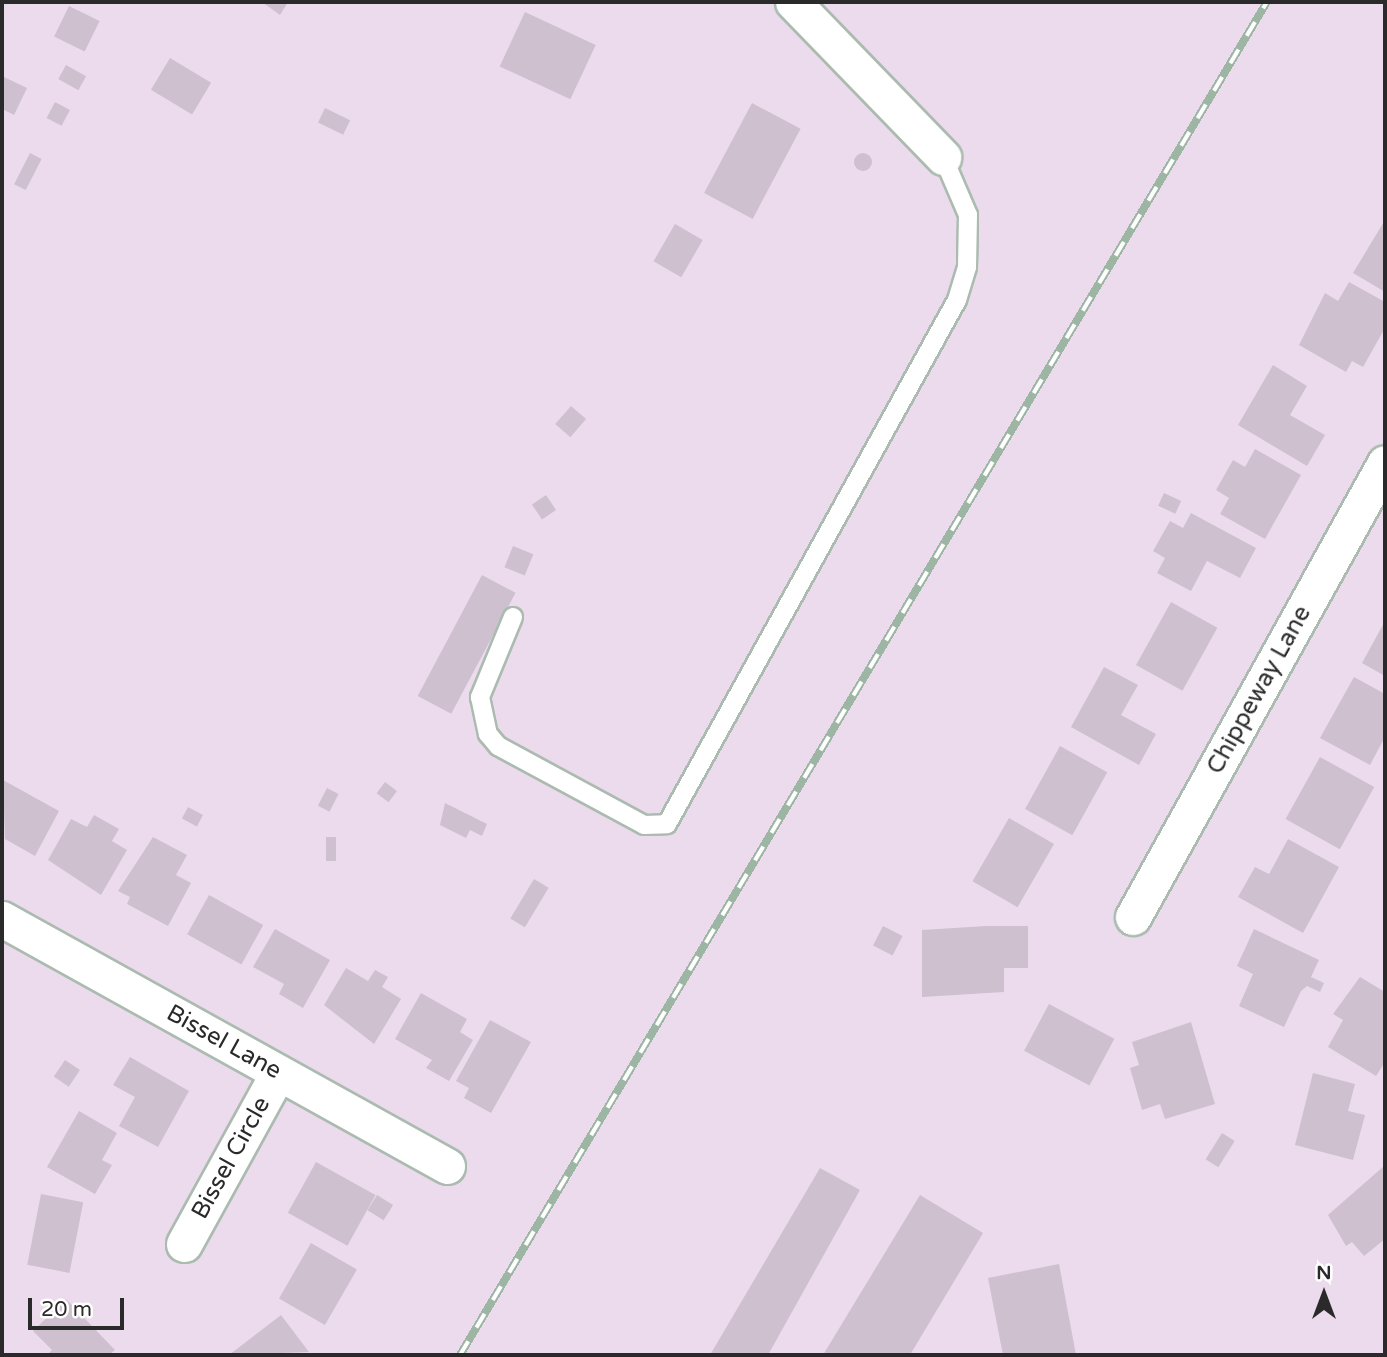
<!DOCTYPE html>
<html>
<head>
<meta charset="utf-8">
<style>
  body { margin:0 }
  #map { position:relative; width:1387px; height:1357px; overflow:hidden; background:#ecdbed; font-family:"Varela Round",sans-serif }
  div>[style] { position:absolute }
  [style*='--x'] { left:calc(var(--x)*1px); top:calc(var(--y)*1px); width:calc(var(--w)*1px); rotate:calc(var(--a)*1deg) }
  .building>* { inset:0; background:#cec0cf; transform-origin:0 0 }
  .round { border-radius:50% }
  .roads { filter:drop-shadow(2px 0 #abbbaf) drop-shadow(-2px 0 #abbbaf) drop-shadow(0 2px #abbbaf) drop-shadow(0 -2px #abbbaf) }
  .service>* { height:18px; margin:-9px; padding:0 9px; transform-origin:9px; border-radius:9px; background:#fff }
  .minor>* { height:35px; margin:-17.5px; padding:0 17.5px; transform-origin:17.5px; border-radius:17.5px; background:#fff }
  .rail>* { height:8px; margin-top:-4px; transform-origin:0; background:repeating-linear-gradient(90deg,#fff 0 16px,#9db6a3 0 32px); box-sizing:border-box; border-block:2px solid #9db6a3 }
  span { translate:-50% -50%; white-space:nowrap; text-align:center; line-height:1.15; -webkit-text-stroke:6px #fff; paint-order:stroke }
  .street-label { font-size:24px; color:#2a2a2a }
  .frame { position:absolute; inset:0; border:4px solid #2a2a2a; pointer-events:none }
  .north { position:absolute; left:1289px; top:1259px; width:70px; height:70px; -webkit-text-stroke:5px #fff; paint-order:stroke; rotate:0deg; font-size:19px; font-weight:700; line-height:28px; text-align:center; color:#2a2a2a }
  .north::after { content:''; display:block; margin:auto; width:24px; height:32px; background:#2a2a2a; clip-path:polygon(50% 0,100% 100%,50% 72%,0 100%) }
  .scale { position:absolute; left:28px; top:1298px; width:96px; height:32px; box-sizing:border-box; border:4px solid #2a2a2a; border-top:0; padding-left:9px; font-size:21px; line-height:24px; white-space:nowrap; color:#2a2a2a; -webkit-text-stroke:5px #fff; paint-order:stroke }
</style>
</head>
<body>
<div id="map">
  <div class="building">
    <div style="clip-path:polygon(262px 2px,288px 2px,280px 15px)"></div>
    <div style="left:69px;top:6px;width:34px;height:34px;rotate:26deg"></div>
    <div style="left:525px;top:12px;width:78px;height:60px;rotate:25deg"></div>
    <div style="left:170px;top:58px;width:48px;height:37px;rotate:31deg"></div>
    <div style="left:66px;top:65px;width:23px;height:16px;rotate:29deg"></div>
    <div style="clip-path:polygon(4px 77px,27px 88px,14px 115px,2px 109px)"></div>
    <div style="left:55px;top:102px;width:17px;height:18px;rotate:28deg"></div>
    <div style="left:752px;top:103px;width:55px;height:102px;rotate:28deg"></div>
    <div style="left:325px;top:108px;width:28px;height:16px;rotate:26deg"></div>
    <div class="round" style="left:854px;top:153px;width:18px;height:18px"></div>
    <div style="left:30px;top:153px;width:13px;height:35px;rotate:27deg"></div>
    <div style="clip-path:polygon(1385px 220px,1385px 292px,1353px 273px)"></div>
    <div style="left:675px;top:224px;width:32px;height:43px;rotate:30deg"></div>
    <div style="clip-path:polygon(1349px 282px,1385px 302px,1385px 328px,1363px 367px,1352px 361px,1346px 372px,1299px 345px,1325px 293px,1338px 301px)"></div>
    <div style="clip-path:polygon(1273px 365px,1307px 386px,1290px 415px,1325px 435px,1307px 466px,1238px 425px)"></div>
    <div style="left:571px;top:406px;width:20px;height:24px;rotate:41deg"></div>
    <div style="clip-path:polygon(1255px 449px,1301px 475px,1265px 539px,1220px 514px,1229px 498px,1216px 490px,1233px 460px,1245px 467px)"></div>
    <div style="left:1164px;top:493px;width:19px;height:14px;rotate:25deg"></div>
    <div style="left:546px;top:495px;width:18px;height:17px;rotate:56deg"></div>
    <div style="clip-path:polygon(1191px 513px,1256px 548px,1240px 578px,1207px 561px,1191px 591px,1157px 573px,1165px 558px,1153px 551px,1170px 521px,1183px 528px)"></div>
    <div style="left:513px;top:546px;width:22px;height:23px;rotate:22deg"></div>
    <div style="left:482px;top:575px;width:38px;height:137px;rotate:28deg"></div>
    <div style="left:1171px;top:602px;width:53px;height:72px;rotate:29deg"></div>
    <div style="clip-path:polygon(1385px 621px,1385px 676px,1362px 663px)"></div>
    <div style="clip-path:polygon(1104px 667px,1138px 685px,1121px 715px,1156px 734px,1139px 765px,1071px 727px)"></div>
    <div style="clip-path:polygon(1354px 677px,1385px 694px,1385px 737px,1370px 765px,1320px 738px)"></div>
    <div style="left:1060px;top:746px;width:54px;height:72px;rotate:29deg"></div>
    <div style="left:1320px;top:757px;width:62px;height:71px;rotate:29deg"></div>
    <div style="clip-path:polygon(3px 780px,59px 811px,35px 856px,5px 839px)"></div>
    <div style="left:385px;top:782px;width:15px;height:14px;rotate:37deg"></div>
    <div style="left:327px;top:788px;width:13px;height:20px;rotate:27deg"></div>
    <div style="clip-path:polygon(445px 803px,487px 824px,482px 836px,470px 830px,466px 838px,440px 825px)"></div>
    <div style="left:188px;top:807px;width:17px;height:13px;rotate:28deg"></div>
    <div style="clip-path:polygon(94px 815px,119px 829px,112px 841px,127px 850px,101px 895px,48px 860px,71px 819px,87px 827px)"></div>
    <div style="left:1009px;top:818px;width:52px;height:73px;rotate:30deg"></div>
    <div style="clip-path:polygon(153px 837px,187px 855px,176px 875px,191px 883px,168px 926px,127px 904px,130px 897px,118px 891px)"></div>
    <div style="left:326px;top:837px;width:10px;height:24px"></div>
    <div style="clip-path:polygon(1288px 839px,1339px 867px,1303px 933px,1238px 897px,1255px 867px,1269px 874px)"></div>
    <div style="left:534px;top:879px;width:17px;height:46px;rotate:31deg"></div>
    <div style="left:209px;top:895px;width:62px;height:45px;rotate:29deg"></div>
    <div style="left:883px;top:926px;width:22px;height:22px;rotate:27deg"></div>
    <div style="clip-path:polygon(986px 926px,1028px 926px,1028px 968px,1004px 968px,1004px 992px,922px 997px,922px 930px)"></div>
    <div style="clip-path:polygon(275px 929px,330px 960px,303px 1008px,279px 994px,284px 984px,253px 967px)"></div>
    <div style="clip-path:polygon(1254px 929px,1319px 960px,1311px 977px,1324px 983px,1320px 992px,1307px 986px,1301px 991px,1284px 1027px,1239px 1006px,1253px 974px,1237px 966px)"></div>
    <div style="clip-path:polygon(346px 968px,368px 981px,375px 970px,388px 977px,382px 987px,401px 999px,374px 1044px,324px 1005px)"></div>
    <div style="clip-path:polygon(1360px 977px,1385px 992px,1385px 1062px,1376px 1076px,1328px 1047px,1343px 1020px,1333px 1014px)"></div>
    <div style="clip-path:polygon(421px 993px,467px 1019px,460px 1032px,473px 1040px,449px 1081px,426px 1068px,432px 1060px,395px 1039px)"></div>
    <div style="left:1049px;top:1004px;width:74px;height:53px;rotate:28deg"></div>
    <div style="clip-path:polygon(490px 1020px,531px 1042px,491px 1113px,464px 1098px,469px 1088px,456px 1081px)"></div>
    <div style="clip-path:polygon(1191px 1022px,1215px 1104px,1165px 1119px,1160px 1104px,1142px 1110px,1130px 1068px,1139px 1065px,1132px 1042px)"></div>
    <div style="clip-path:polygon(130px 1057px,189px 1091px,158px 1147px,119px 1126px,135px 1097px,113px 1085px)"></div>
    <div style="left:65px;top:1060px;width:18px;height:20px;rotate:34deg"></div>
    <div style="clip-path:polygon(1313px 1073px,1355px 1084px,1348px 1111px,1365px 1115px,1353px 1160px,1295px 1145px)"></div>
    <div style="clip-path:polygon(79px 1111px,117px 1133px,102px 1160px,112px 1165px,95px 1194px,47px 1167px)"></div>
    <div style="left:1222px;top:1133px;width:15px;height:31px;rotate:32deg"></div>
    <div style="left:316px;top:1162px;width:68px;height:58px;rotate:29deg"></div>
    <div style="clip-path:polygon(1384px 1166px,1385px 1239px,1364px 1256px,1352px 1242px,1346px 1246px,1328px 1215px)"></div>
    <div style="clip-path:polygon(820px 1168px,860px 1190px,768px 1355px,710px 1355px)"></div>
    <div style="left:41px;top:1194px;width:43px;height:72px;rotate:11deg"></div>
    <div style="left:377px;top:1195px;width:19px;height:18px;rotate:32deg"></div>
    <div style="clip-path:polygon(920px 1195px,983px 1233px,910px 1355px,823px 1355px)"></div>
    <div style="left:311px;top:1243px;width:53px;height:64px;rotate:30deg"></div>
    <div style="clip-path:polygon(1059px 1264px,1076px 1355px,1003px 1355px,988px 1278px)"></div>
    <div style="clip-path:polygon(66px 1299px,115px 1350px,109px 1355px,47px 1355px,52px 1350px,33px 1331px)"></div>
    <div style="clip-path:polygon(281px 1315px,309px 1352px,229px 1355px)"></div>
  </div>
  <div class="roads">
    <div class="service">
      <div style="--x:513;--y:617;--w:87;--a:112.4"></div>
      <div style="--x:480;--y:697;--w:38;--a:78"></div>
      <div style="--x:488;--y:734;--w:16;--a:50"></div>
      <div style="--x:498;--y:746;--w:166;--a:28.4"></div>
      <div style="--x:644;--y:825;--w:23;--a:-2"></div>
      <div style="--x:667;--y:824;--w:599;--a:-61.04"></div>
      <div style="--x:957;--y:300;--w:34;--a:-73"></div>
      <div style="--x:967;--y:267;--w:52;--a:-88.9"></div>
      <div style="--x:968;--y:215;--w:63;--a:-113.3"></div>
    </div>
    <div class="minor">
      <div style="--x:793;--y:2;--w:216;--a:45.9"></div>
      <div style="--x:1133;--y:917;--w:519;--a:-60.97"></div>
      <div style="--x:2;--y:919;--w:509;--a:29.03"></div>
      <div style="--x:184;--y:1244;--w:195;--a:-61.2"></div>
    </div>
  </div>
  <div class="rail">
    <div style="--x:460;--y:1355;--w:1575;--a:-59.19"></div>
  </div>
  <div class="street-label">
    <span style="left:1259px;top:690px;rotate:-61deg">Chippeway Lane</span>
    <span style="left:224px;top:1042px;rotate:29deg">Bissel Lane</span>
    <span style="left:231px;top:1158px;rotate:-61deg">Bissel Circle</span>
  </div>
  <div class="frame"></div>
  <div class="north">N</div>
  <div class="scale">20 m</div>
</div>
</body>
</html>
